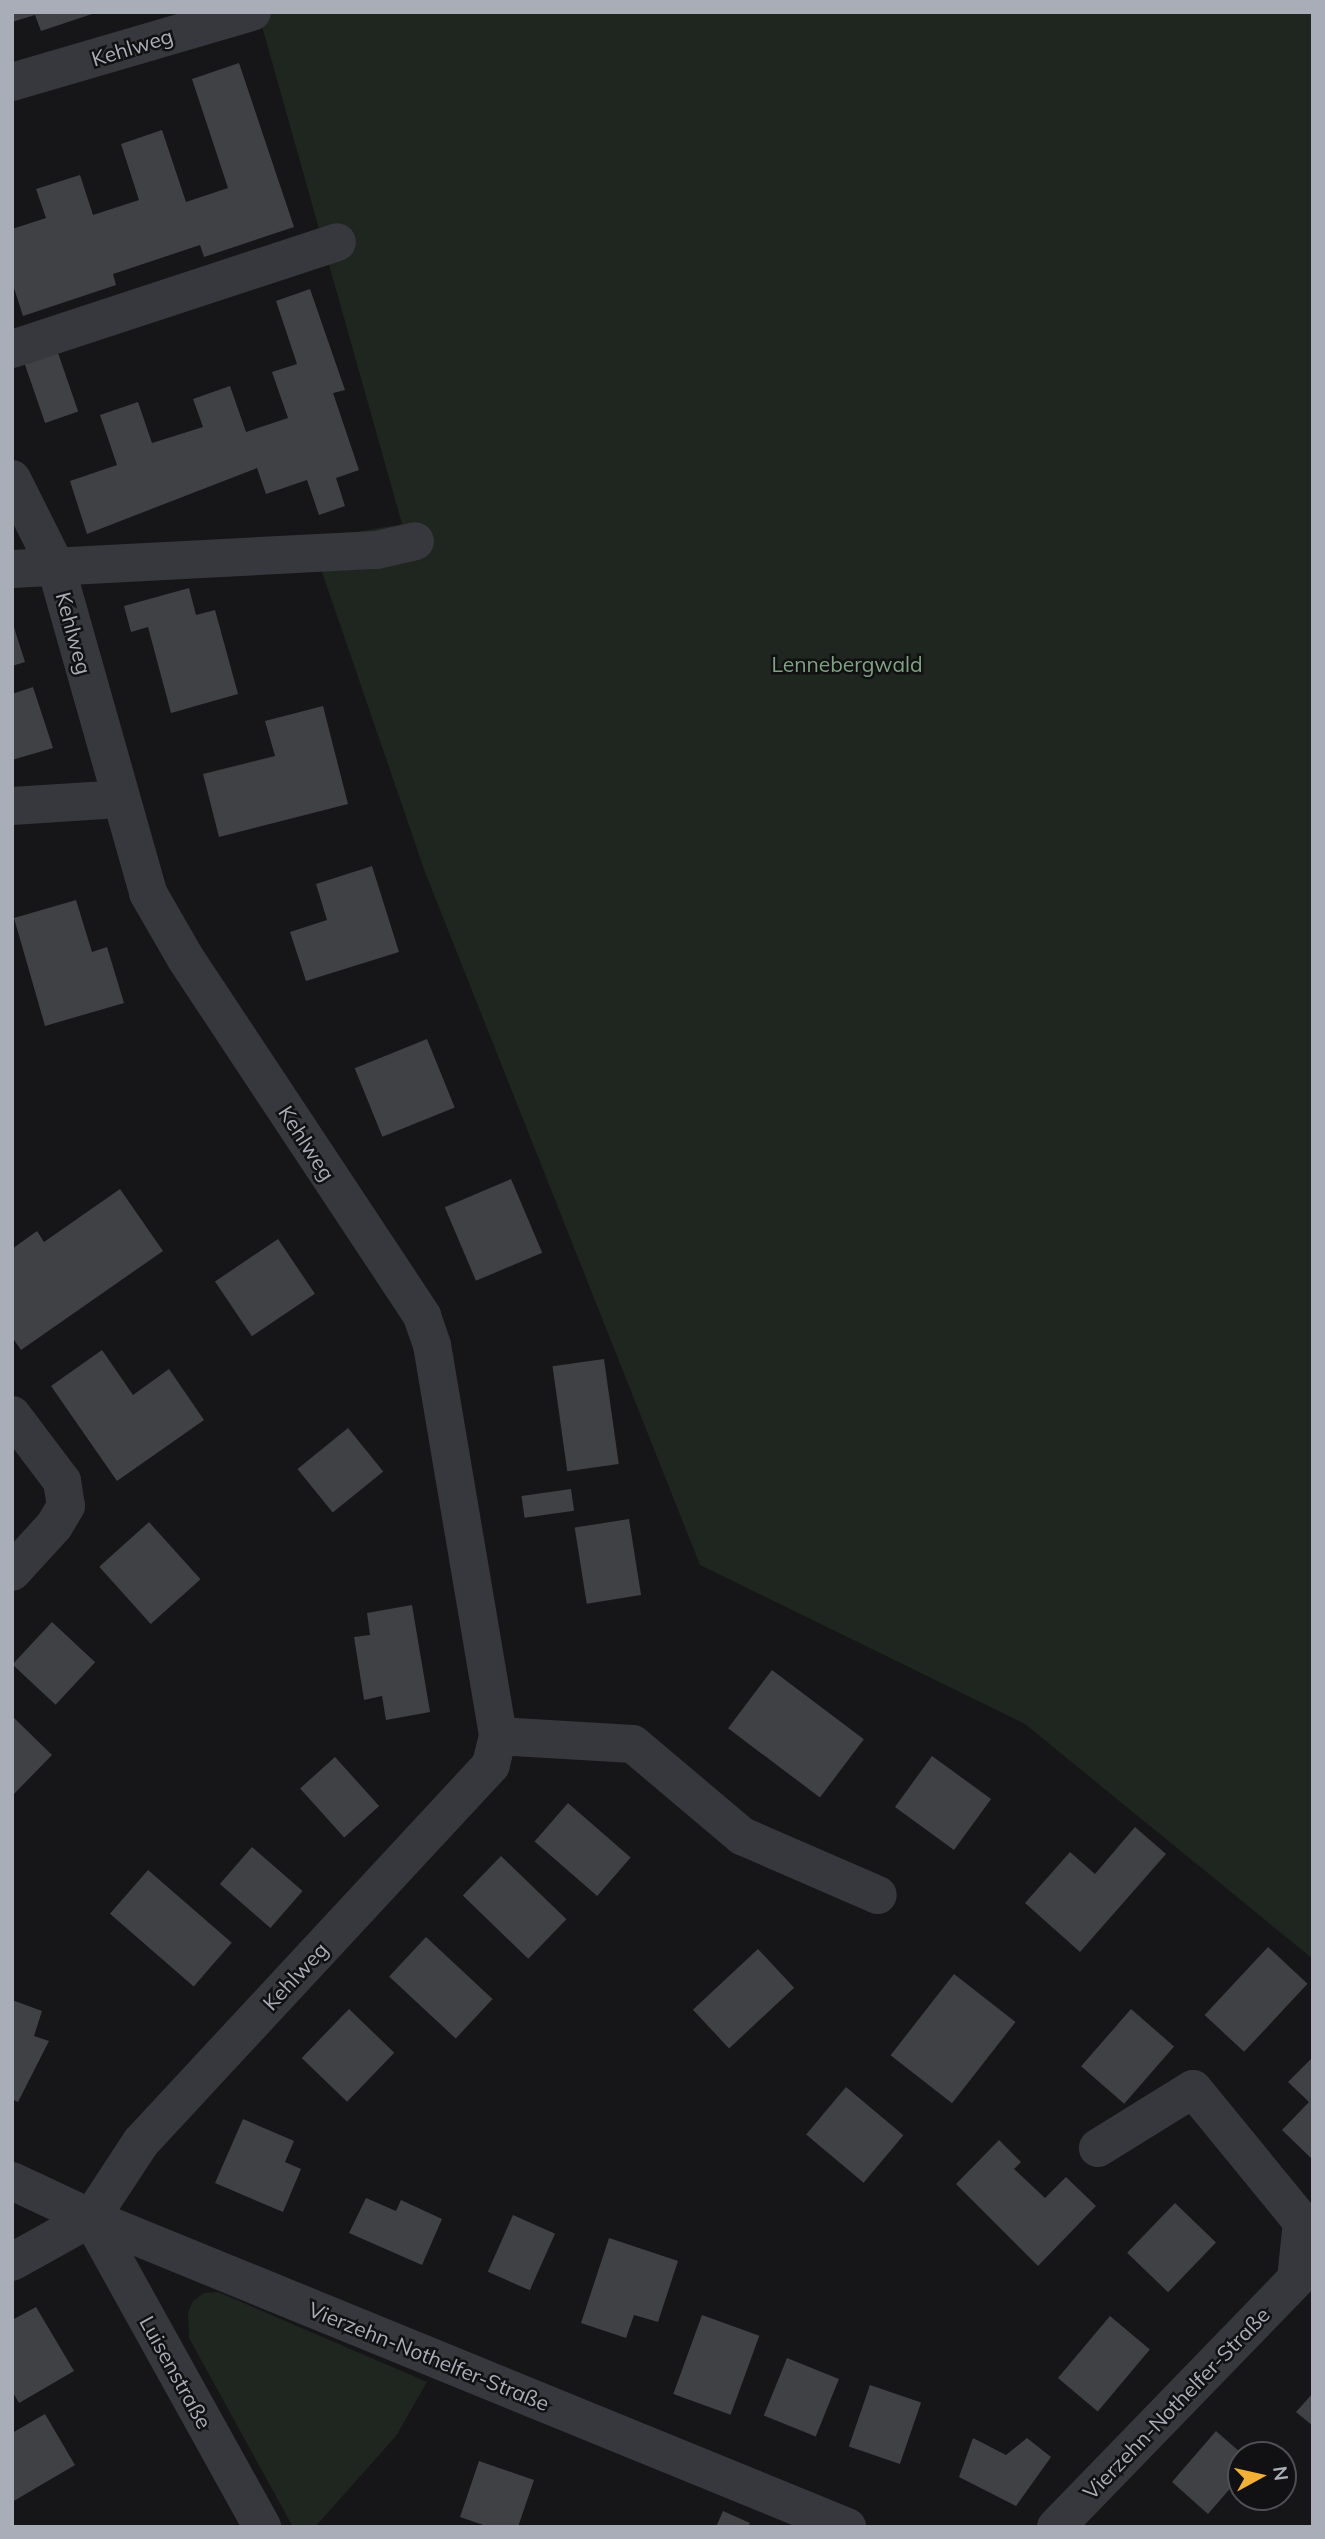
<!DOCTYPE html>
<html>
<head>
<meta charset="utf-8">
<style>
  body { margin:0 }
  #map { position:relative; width:1325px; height:2539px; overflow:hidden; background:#161618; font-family:Mulish,sans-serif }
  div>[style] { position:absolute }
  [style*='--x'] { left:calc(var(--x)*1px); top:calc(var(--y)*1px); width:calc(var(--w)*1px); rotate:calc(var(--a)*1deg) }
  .green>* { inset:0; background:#1e261f }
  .building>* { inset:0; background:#404145; transform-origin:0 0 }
  .minor>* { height:38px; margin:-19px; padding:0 19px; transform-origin:19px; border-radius:19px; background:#37383d }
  span { translate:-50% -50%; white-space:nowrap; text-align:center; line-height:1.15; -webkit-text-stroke:5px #111113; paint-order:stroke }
  .street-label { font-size:21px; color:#a8adb8 }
  .park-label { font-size:21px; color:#7fa381 }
  .frame { position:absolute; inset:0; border:14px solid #a8adb8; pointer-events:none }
  .north { position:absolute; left:1227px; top:2441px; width:70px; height:70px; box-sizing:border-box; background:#111113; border:2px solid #4d4f55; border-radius:50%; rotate:82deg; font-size:19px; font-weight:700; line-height:28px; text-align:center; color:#a8adb8 }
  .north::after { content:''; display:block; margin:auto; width:24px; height:32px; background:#f2b134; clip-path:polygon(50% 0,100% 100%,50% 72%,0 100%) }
</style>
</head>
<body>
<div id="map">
  <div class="green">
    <div style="clip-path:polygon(258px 12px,1313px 12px,1313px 1959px,1025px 1724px,700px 1565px,425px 872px,311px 540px,402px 524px)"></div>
    <div style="clip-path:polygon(218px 2292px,427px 2382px,396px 2436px,315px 2527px,293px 2527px,189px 2338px,188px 2312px,193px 2301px,204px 2293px)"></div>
  </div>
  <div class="building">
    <div style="clip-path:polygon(12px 12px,94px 12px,95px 13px,41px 31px,35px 15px,12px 22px)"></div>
    <div style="clip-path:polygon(239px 63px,294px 227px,204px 257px,200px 245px,113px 274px,116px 285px,23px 316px,12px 282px,12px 229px,46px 218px,36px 189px,80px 175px,93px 215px,139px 200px,121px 144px,162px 130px,186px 202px,228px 188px,192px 79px)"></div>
    <div style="clip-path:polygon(310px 289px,345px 390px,333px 393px,359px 470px,336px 478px,345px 506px,319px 515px,307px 480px,266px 494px,257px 468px,87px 534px,70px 481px,117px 465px,100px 415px,138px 402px,152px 443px,203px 427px,193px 399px,230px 386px,246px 432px,288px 418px,272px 372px,297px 364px,276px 301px)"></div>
    <div style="left:58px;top:353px;width:62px;height:35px;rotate:71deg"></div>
    <div style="clip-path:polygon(189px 588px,196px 615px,215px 610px,238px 694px,171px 713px,148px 627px,131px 632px,124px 606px)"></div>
    <div style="clip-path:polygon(12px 621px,25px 662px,12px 666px)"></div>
    <div style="clip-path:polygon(33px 687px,53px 748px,12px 760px,12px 694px)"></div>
    <div style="clip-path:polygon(323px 706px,348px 804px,219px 837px,203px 774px,275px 756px,265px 721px)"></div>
    <div style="clip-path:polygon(372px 866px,399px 952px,306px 981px,290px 932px,327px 920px,316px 884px)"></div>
    <div style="clip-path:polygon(76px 900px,92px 952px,107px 947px,124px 1003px,45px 1026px,14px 918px)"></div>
    <div style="left:427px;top:1039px;width:74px;height:78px;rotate:68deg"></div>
    <div style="left:511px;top:1179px;width:80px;height:72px;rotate:67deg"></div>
    <div style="clip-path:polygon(120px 1189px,163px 1251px,21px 1350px,12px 1337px,12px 1249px,37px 1231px,44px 1242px)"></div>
    <div style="left:278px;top:1239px;width:66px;height:76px;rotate:56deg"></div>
    <div style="clip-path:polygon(102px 1350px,133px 1395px,169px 1369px,204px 1420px,117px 1481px,51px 1386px)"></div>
    <div style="left:604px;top:1359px;width:106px;height:52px;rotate:82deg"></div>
    <div style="left:348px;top:1428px;width:56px;height:65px;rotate:51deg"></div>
    <div style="left:571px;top:1489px;width:22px;height:50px;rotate:82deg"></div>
    <div style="left:629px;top:1519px;width:77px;height:55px;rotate:81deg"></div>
    <div style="left:149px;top:1522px;width:77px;height:67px;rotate:48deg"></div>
    <div style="clip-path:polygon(412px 1605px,430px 1712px,386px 1720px,382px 1696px,364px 1700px,354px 1637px,370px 1635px,367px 1613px)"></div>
    <div style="left:52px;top:1622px;width:59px;height:58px;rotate:43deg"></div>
    <div style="left:772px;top:1670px;width:115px;height:73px;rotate:37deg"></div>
    <div style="clip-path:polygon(12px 1716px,52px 1755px,12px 1796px)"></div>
    <div style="left:932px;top:1756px;width:73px;height:63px;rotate:36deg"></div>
    <div style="left:335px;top:1757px;width:66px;height:47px;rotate:48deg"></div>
    <div style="left:568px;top:1803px;width:83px;height:51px;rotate:41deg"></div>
    <div style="clip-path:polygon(1135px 1827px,1166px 1854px,1080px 1952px,1025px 1903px,1070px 1852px,1095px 1874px)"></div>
    <div style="left:252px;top:1847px;width:67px;height:49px;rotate:41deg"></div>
    <div style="left:501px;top:1856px;width:91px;height:55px;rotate:44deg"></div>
    <div style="left:148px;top:1870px;width:111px;height:58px;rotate:41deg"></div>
    <div style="left:426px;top:1937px;width:91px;height:54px;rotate:43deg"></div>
    <div style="left:1268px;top:1947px;width:54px;height:93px;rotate:43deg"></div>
    <div style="left:758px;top:1949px;width:53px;height:89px;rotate:47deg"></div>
    <div style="left:954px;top:1974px;width:78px;height:103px;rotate:38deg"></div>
    <div style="clip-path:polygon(12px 2000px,42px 2011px,34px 2036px,49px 2041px,18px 2102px,12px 2099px)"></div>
    <div style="left:349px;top:2009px;width:63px;height:68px;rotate:44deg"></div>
    <div style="left:1131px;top:2009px;width:57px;height:76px;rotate:41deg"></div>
    <div style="clip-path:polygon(1313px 2057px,1313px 2160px,1282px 2130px,1309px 2102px,1288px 2082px)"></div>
    <div style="left:846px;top:2087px;width:75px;height:62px;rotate:40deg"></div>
    <div style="clip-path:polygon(243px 2119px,294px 2141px,285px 2162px,301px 2169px,283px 2212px,215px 2183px)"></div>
    <div style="clip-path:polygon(999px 2140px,1021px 2162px,1014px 2169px,1045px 2198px,1066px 2177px,1096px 2206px,1038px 2266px,956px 2184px)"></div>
    <div style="clip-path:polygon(366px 2198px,396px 2211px,401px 2200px,442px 2219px,422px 2265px,349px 2233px)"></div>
    <div style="left:1175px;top:2203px;width:57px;height:69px;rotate:44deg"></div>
    <div style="left:513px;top:2215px;width:46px;height:62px;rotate:24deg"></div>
    <div style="clip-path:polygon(609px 2238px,678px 2261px,658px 2322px,634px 2315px,626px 2338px,581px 2323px)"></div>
    <div style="clip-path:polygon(36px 2307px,74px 2371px,19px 2403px,12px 2391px,12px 2320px)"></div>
    <div style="left:702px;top:2315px;width:61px;height:84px;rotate:20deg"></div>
    <div style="left:1110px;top:2316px;width:52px;height:81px;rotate:40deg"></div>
    <div style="left:787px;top:2358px;width:56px;height:62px;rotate:22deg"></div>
    <div style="left:870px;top:2385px;width:54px;height:65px;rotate:19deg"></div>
    <div style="clip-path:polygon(1313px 2393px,1313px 2426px,1296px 2412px)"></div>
    <div style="clip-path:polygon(45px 2414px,75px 2465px,12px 2502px,12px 2433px)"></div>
    <div style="clip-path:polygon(1216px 2431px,1241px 2453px,1241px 2476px,1208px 2514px,1172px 2482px)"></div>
    <div style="clip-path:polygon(973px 2438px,1006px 2455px,1027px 2438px,1051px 2457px,1016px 2506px,959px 2477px)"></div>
    <div style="clip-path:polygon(479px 2461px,534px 2480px,518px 2527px,489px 2527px,460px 2517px)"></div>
    <div style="clip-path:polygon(723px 2511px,750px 2523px,748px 2527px,716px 2527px)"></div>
  </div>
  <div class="minor">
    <div style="--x:12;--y:82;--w:250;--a:-16.3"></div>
    <div style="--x:12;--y:349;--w:342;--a:-18.2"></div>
    <div style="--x:12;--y:479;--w:98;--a:63.4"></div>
    <div style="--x:56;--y:567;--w:339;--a:74.2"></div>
    <div style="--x:148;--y:893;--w:76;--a:60.1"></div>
    <div style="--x:186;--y:959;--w:428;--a:56.5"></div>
    <div style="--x:422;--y:1316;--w:31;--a:71"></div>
    <div style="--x:432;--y:1345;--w:397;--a:80.4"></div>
    <div style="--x:498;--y:1736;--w:30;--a:104"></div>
    <div style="--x:491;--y:1765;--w:514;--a:132.87"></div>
    <div style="--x:141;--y:2142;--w:91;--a:123.3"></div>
    <div style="--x:91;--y:2218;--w:90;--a:150.9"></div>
    <div style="--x:12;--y:569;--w:365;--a:-3"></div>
    <div style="--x:377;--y:550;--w:39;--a:-13"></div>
    <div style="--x:12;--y:806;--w:107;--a:-3.7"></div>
    <div style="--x:12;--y:1415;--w:83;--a:52.9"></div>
    <div style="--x:62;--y:1481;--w:25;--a:81"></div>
    <div style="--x:66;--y:1506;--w:23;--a:121"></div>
    <div style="--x:54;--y:1526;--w:62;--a:132.4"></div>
    <div style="--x:498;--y:1736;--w:135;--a:3.4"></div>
    <div style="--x:633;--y:1744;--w:143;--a:40.2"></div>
    <div style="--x:742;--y:1836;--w:148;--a:23.5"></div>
    <div style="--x:12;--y:2181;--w:87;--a:25.1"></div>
    <div style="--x:91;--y:2218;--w:817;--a:22.23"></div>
    <div style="--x:91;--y:2218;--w:353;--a:61"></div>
    <div style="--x:1056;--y:2527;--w:345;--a:-45.9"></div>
    <div style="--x:1296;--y:2279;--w:57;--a:-84"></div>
    <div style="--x:1302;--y:2222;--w:172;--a:-129.3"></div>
    <div style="--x:1193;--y:2089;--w:112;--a:148.2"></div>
  </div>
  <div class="street-label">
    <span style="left:132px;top:47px;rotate:-17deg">Kehlweg</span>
    <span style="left:74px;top:633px;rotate:75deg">Kehlweg</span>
    <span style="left:307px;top:1143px;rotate:57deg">Kehlweg</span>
    <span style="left:295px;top:1976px;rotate:-47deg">Kehlweg</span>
    <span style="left:429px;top:2356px;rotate:22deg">Vierzehn-Nothelfer-Straße</span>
    <span style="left:176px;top:2372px;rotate:61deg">Luisenstraße</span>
    <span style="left:1176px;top:2403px;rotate:-46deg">Vierzehn-Nothelfer-Straße</span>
  </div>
  <div class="park-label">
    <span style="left:847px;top:664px">Lennebergwald</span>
  </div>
  <div class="frame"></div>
  <div class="north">N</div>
</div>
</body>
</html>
